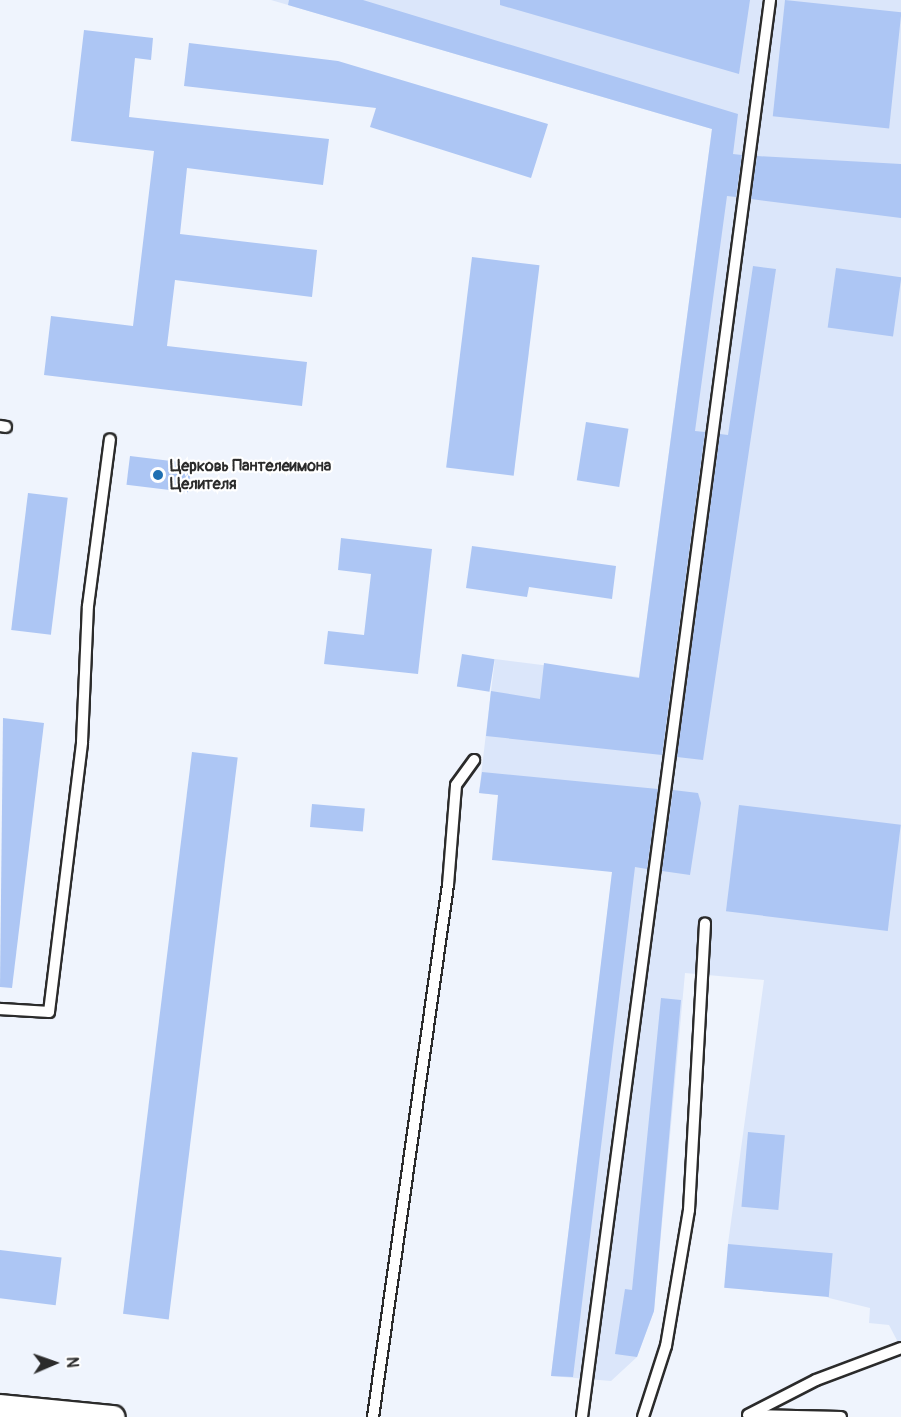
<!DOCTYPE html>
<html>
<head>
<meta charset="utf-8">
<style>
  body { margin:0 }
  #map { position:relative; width:901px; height:1417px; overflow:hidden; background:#eff4fd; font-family:Pangolin,sans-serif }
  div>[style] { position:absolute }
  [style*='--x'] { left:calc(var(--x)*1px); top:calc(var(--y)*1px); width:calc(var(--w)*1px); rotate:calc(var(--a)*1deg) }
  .built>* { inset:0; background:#dbe6fa }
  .building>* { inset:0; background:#adc6f4; transform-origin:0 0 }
  .roads { filter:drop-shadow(2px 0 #2b2b2b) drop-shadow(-2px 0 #2b2b2b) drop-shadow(0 2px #2b2b2b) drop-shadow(0 -2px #2b2b2b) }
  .lane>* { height:10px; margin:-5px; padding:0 5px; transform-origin:5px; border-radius:5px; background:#fff }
  .street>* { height:22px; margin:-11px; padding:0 11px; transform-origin:11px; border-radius:11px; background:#fff }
  .dots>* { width:16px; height:16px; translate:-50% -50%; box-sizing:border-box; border:3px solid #fff; border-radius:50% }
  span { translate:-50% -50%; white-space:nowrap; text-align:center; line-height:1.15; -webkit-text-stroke:4.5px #fff; paint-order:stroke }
  .poi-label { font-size:16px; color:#2b2b2b; font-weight:700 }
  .left { translate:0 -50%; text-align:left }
  .north { position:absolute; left:24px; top:1333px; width:60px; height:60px; -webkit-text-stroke:4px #fff; paint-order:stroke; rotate:88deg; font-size:16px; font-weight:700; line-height:24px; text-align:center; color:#2b2b2b }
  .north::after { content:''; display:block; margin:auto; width:21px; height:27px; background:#2b2b2b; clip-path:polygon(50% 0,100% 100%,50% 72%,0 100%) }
</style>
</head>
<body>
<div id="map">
  <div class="built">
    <div style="clip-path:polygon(271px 0,901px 0,901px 1348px,889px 1325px,869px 1323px,870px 1308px,829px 1298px,728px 1244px,764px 980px,685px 973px,654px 1311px,637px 1357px,611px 1381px,551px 1376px,620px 809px,479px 793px,491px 691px,495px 659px,639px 677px,712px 129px)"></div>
  </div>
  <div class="building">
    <div style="clip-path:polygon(289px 0,363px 0,738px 114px,733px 154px,742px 155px,736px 197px,727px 196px,695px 431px,705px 432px,662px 755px,486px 736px,491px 691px,540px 699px,544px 663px,639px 678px,712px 129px,288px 5px)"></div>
    <div style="clip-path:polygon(500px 0,750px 0,739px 74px,500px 5px)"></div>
    <div style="left:785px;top:0;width:117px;height:117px;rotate:6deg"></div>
    <div style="clip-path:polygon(84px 30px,153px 38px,151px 60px,135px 58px,129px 117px,329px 139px,323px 185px,187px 168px,180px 234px,317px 250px,312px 297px,175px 280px,167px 346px,307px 362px,302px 406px,44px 375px,51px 316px,133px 326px,154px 151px,71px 141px)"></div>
    <div style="clip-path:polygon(189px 43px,338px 61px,548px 124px,531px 178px,370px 127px,376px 108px,184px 86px)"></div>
    <div style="clip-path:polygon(757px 156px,901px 164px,901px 218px,751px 199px)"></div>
    <div style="left:472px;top:257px;width:68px;height:212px;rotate:7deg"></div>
    <div style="clip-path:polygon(753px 266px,776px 269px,703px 760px,677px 757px,720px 434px,728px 435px)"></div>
    <div style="left:836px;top:268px;width:66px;height:60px;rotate:8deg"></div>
    <div style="left:586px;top:422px;width:43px;height:59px;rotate:9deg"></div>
    <div style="left:130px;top:456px;width:62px;height:29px;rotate:7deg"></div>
    <div style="left:28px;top:493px;width:40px;height:138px;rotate:7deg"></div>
    <div style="clip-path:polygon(341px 538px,432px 549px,418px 674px,324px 664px,328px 631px,364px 635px,371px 574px,338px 570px)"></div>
    <div style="clip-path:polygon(472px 546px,616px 566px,612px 599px,529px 587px,527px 597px,466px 588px)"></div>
    <div style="left:462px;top:654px;width:33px;height:33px;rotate:9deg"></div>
    <div style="clip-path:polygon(3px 718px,44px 723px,12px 988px,0 987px)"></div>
    <div style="left:192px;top:752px;width:46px;height:566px;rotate:7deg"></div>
    <div style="clip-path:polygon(482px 772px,658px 789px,647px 869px,635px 867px,573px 1377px,551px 1376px,612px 872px,492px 860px,498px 795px,479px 793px)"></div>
    <div style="clip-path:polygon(673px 790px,698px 793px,701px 803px,690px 875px,662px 871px)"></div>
    <div style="left:312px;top:804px;width:53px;height:23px;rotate:5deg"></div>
    <div style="left:739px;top:805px;width:163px;height:107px;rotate:7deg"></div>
    <div style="clip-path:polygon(661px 998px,681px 1000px,654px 1311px,637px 1357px,615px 1354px,625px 1289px,632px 1290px)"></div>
    <div style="left:748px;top:1132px;width:37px;height:75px;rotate:5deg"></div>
    <div style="left:728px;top:1244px;width:105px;height:44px;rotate:5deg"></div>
    <div style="left:0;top:1250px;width:62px;height:48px;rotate:7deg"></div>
  </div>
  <div class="roads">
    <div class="lane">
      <div style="--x:0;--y:426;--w:6;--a:9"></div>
      <div style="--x:0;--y:1009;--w:49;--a:3.5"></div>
      <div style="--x:49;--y:1012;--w:272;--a:-83"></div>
      <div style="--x:82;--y:742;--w:136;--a:-87.5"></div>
      <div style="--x:88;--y:606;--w:168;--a:-82.5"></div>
      <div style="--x:748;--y:1415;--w:76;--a:-27.2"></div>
      <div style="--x:816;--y:1380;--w:91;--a:-20.6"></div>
      <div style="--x:751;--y:1415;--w:90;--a:1.3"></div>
      <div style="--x:373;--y:1417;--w:537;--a:-81.98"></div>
      <div style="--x:448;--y:885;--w:100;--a:-85.4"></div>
      <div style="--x:456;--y:785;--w:31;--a:-54"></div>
      <div style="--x:582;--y:1417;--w:1429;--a:-82.44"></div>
      <div style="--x:643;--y:1417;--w:75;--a:-72.1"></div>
      <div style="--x:666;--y:1346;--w:138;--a:-80.4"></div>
      <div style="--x:689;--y:1210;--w:287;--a:-86.8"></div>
    </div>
    <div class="street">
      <div style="--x:0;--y:1406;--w:114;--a:5.6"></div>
    </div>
  </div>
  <div class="dots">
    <div style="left:158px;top:475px;background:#1f6fb2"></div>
  </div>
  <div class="poi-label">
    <span class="left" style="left:170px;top:475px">Церковь Пантелеимона<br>Целителя</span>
  </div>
  <div class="north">N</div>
</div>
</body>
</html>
